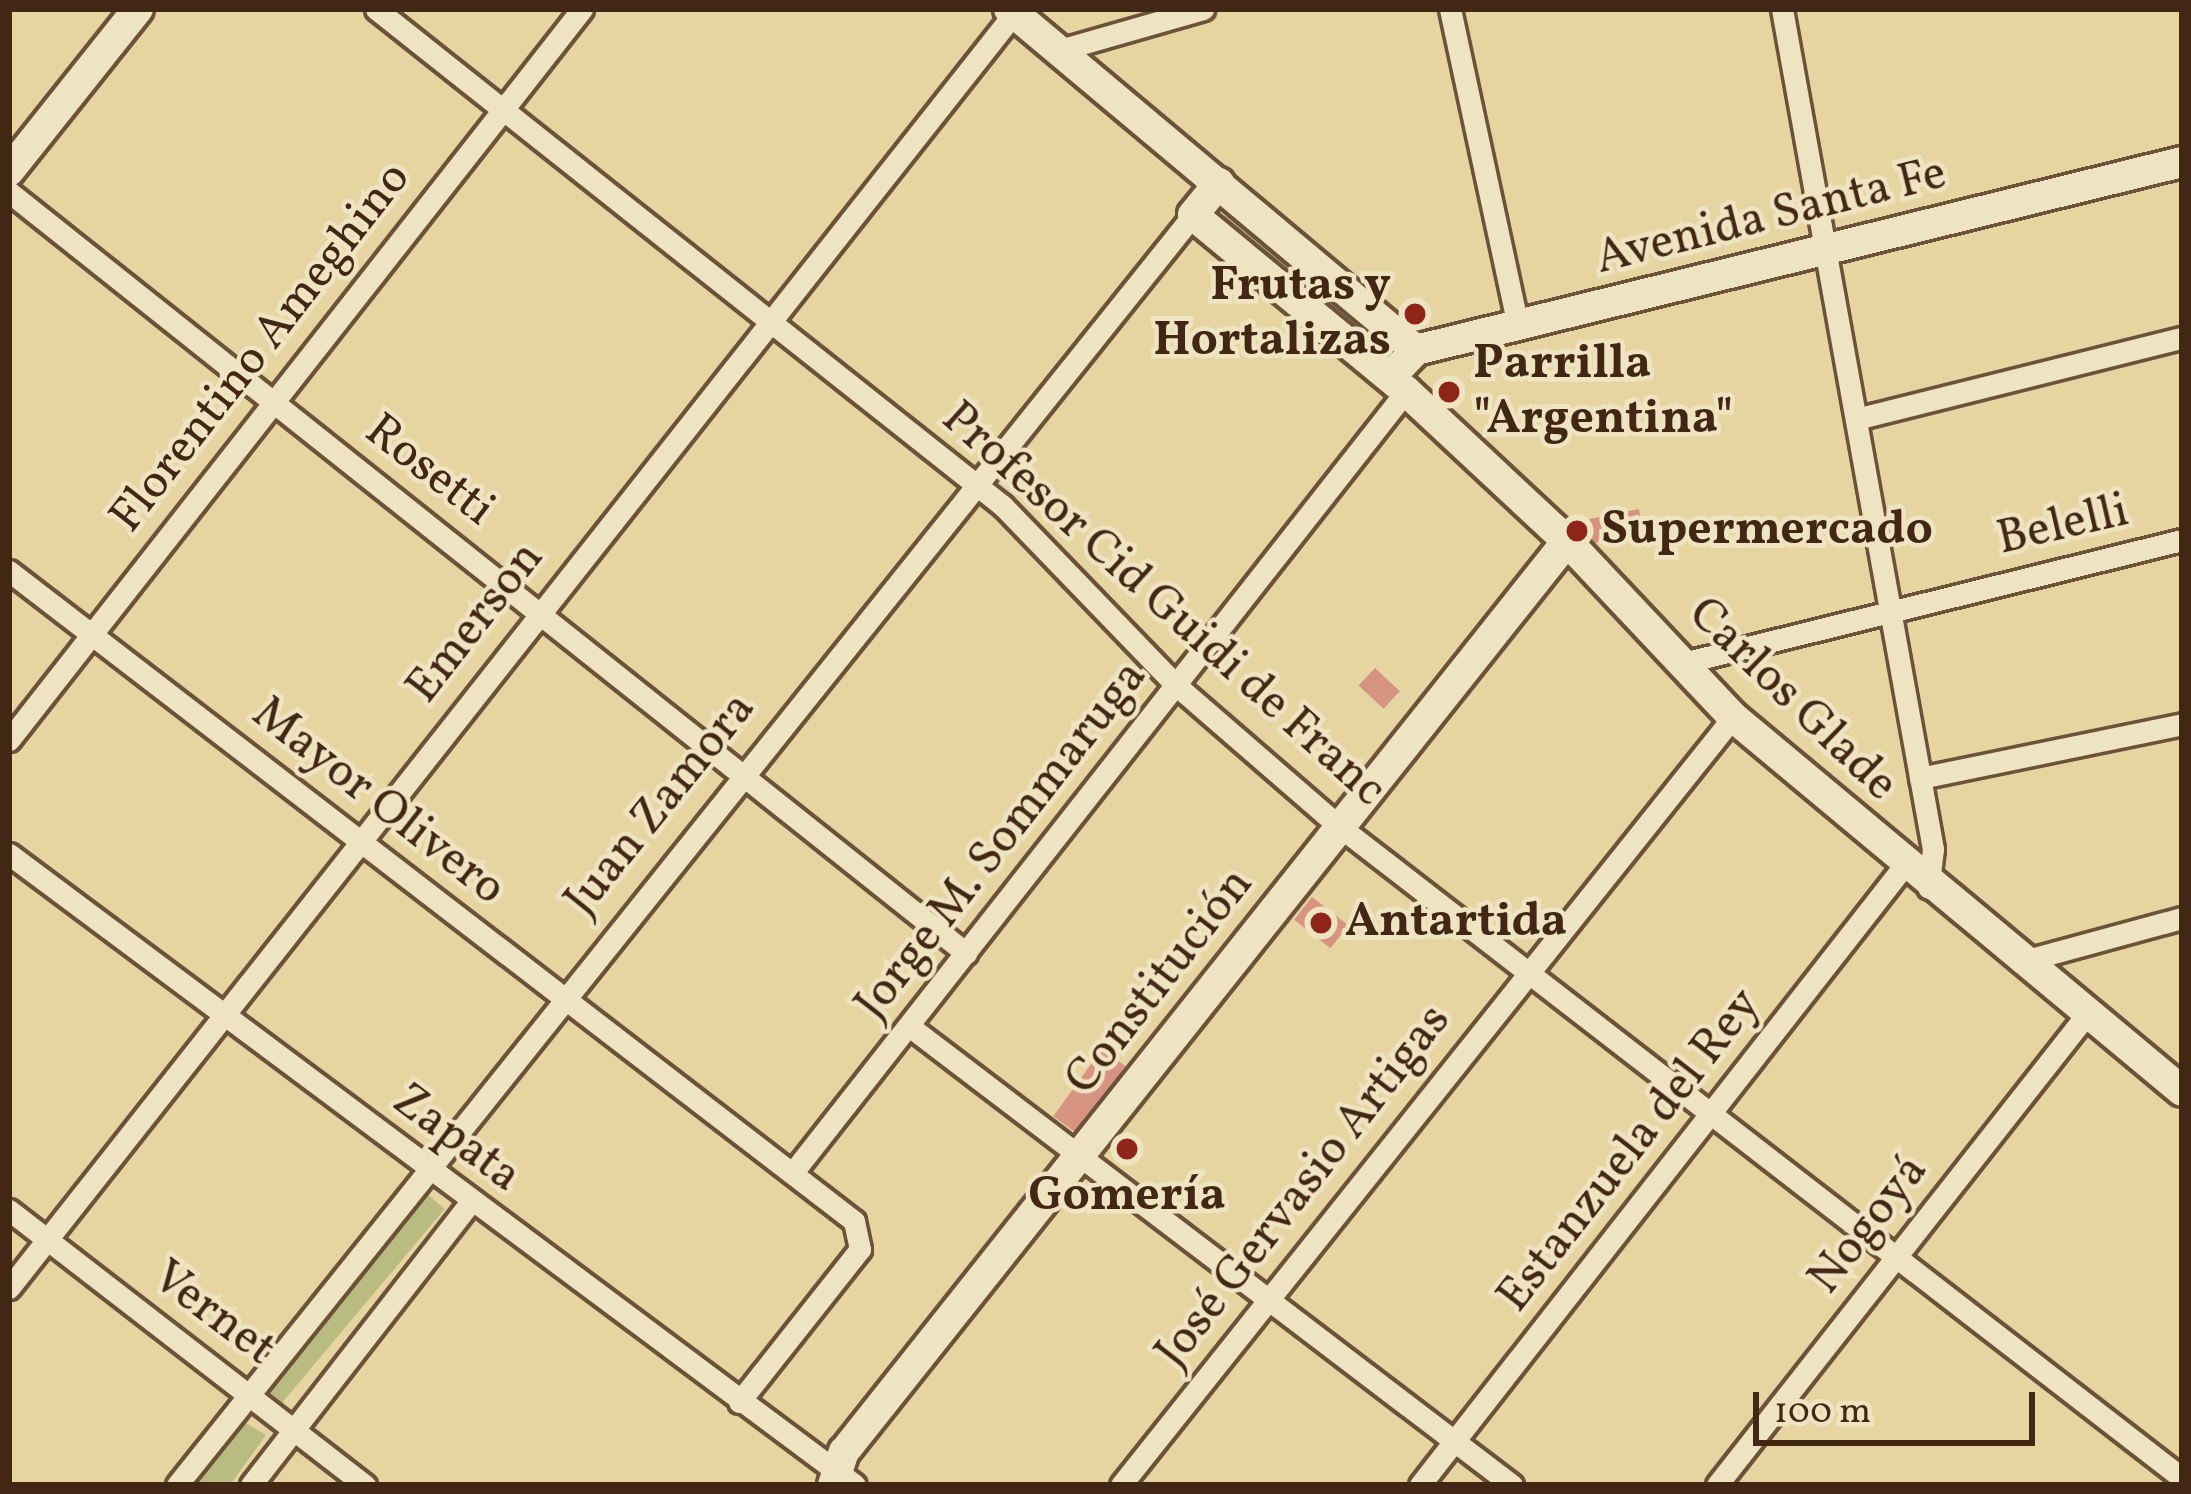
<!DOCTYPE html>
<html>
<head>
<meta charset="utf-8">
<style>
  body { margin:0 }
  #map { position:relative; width:2191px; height:1494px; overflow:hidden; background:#e6d5a1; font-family:Vollkorn,serif }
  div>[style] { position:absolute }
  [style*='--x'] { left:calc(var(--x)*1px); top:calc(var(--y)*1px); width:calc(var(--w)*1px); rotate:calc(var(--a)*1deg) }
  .green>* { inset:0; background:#b9bc81; transform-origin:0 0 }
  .building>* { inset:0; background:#d79382; transform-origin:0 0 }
  .roads { filter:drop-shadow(3px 0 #6b5238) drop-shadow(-3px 0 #6b5238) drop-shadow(0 3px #6b5238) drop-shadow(0 -3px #6b5238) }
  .street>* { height:21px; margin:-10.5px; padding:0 10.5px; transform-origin:10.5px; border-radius:10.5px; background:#efe4c2 }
  .secondary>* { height:30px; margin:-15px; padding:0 15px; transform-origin:15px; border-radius:15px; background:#efe4c2 }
  .dots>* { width:33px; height:33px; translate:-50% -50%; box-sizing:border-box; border:6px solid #efe4c2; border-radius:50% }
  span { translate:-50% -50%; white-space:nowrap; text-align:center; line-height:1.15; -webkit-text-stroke:9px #efe4c2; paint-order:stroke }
  .street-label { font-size:48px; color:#422715 }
  .poi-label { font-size:48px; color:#422715; font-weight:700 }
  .right { translate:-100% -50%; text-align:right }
  .left { translate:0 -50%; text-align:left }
  .frame { position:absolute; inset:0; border:12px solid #422715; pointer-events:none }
  .scale { position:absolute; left:1753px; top:1392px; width:282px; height:54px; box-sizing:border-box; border:6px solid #422715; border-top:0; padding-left:15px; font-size:36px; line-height:42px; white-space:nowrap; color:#422715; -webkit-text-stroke:9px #efe4c2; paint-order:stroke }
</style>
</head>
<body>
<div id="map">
  <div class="green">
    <div style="clip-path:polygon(1231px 212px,1374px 333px,1371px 344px,1219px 219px)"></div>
    <div style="left:421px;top:1189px;width:31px;height:257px;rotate:40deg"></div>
    <div style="clip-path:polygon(244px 1422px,266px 1435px,230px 1485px,195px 1485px)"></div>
  </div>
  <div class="building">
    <div style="clip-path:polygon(1639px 509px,1643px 536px,1595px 543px,1575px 522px)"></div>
    <div style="left:1375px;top:668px;width:34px;height:24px;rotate:43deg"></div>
    <div style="left:1312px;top:897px;width:46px;height:29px;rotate:38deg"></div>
    <div style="left:1102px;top:1049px;width:29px;height:83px;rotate:36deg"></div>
  </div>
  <div class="roads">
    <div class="street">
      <div style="--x:376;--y:9;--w:800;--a:38.4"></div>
      <div style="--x:1003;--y:506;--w:250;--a:46"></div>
      <div style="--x:1177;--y:686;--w:216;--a:40.9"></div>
      <div style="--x:1340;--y:827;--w:1064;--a:37.71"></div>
      <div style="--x:1450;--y:9;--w:323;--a:77.9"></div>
      <div style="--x:1782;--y:9;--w:853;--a:79.81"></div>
      <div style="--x:1933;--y:849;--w:39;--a:97"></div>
      <div style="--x:1060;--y:50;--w:149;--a:-16"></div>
      <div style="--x:9;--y:192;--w:1223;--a:38.49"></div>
      <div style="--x:1860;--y:418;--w:332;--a:-14"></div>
      <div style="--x:9;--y:571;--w:1066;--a:37.57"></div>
      <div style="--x:854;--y:1221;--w:29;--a:78"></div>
      <div style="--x:860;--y:1249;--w:195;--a:128.3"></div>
      <div style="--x:1683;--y:663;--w:514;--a:-13.85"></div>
      <div style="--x:9;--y:740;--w:929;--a:-51.91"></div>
      <div style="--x:1920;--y:778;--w:268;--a:-11.6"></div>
      <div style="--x:9;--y:854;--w:1055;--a:36.72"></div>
      <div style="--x:2020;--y:962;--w:168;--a:-15.2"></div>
      <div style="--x:909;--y:1026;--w:758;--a:37.28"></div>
      <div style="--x:794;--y:1171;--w:991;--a:-51.88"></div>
      <div style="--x:9;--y:1210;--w:450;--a:37.7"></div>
      <div style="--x:9;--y:1288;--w:1623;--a:-51.75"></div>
      <div style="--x:177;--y:1485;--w:1626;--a:-51.34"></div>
      <div style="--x:251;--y:1485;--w:357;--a:-52.2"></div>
      <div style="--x:1121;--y:1485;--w:982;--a:-51.45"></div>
      <div style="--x:1420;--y:1485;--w:784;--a:-51.99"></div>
      <div style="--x:1717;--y:1485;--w:598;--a:-51.86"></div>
    </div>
    <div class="secondary">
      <div style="--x:1009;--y:9;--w:531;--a:39.96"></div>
      <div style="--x:9;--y:171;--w:207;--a:-51.5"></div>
      <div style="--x:1219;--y:183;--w:41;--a:129.1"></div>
      <div style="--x:1193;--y:215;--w:276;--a:39.6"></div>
      <div style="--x:1406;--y:391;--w:220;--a:43"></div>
      <div style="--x:1567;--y:541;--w:242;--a:46.7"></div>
      <div style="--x:1733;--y:717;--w:584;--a:39.79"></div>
      <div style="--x:1391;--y:376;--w:36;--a:-46"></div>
      <div style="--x:1416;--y:350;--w:789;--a:-13.79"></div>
      <div style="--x:833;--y:1485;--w:35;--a:-72"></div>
      <div style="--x:844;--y:1452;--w:1163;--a:-51.56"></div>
    </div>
  </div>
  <div class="dots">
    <div style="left:1415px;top:314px;background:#8f2418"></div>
    <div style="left:1449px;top:392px;background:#8f2418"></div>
    <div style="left:1577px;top:531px;background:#8f2418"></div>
    <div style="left:1321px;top:923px;background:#8f2418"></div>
    <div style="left:1127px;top:1149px;background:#8f2418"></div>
  </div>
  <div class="street-label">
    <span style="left:1771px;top:217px;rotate:-14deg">Avenida Santa Fe</span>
    <span style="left:261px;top:348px;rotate:-52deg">Florentino Ameghino</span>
    <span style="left:429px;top:471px;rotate:38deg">Rosetti</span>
    <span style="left:2063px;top:526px;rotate:-13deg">Belelli</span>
    <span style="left:1163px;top:605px;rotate:42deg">Profesor Cid Guidi de Franc</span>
    <span style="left:476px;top:623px;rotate:-52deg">Emerson</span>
    <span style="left:1792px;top:700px;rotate:44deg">Carlos Glade</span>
    <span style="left:378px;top:802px;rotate:38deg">Mayor Olivero</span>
    <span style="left:661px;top:805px;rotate:-51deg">Juan Zamora</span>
    <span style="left:1002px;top:841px;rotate:-52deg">Jorge M. Sommaruga</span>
    <span style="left:1160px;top:982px;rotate:-52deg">Constitución</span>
    <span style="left:456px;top:1139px;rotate:37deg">Zapata</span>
    <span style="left:1630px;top:1151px;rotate:-52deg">Estanzuela del Rey</span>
    <span style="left:1304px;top:1187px;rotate:-52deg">José Gervasio Artigas</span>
    <span style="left:1869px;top:1225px;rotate:-52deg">Nogoyá</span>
    <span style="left:213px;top:1314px;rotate:37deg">Vernet</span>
  </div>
  <div class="poi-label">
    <span class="right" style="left:1391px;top:314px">Frutas y<br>Hortalizas</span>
    <span class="left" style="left:1473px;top:392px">Parrilla<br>"Argentina"</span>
    <span class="left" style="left:1601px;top:531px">Supermercado</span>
    <span class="left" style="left:1345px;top:923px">Antartida</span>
    <span style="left:1127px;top:1197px">Gomería</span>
  </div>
  <div class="frame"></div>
  <div class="scale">100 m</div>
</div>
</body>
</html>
